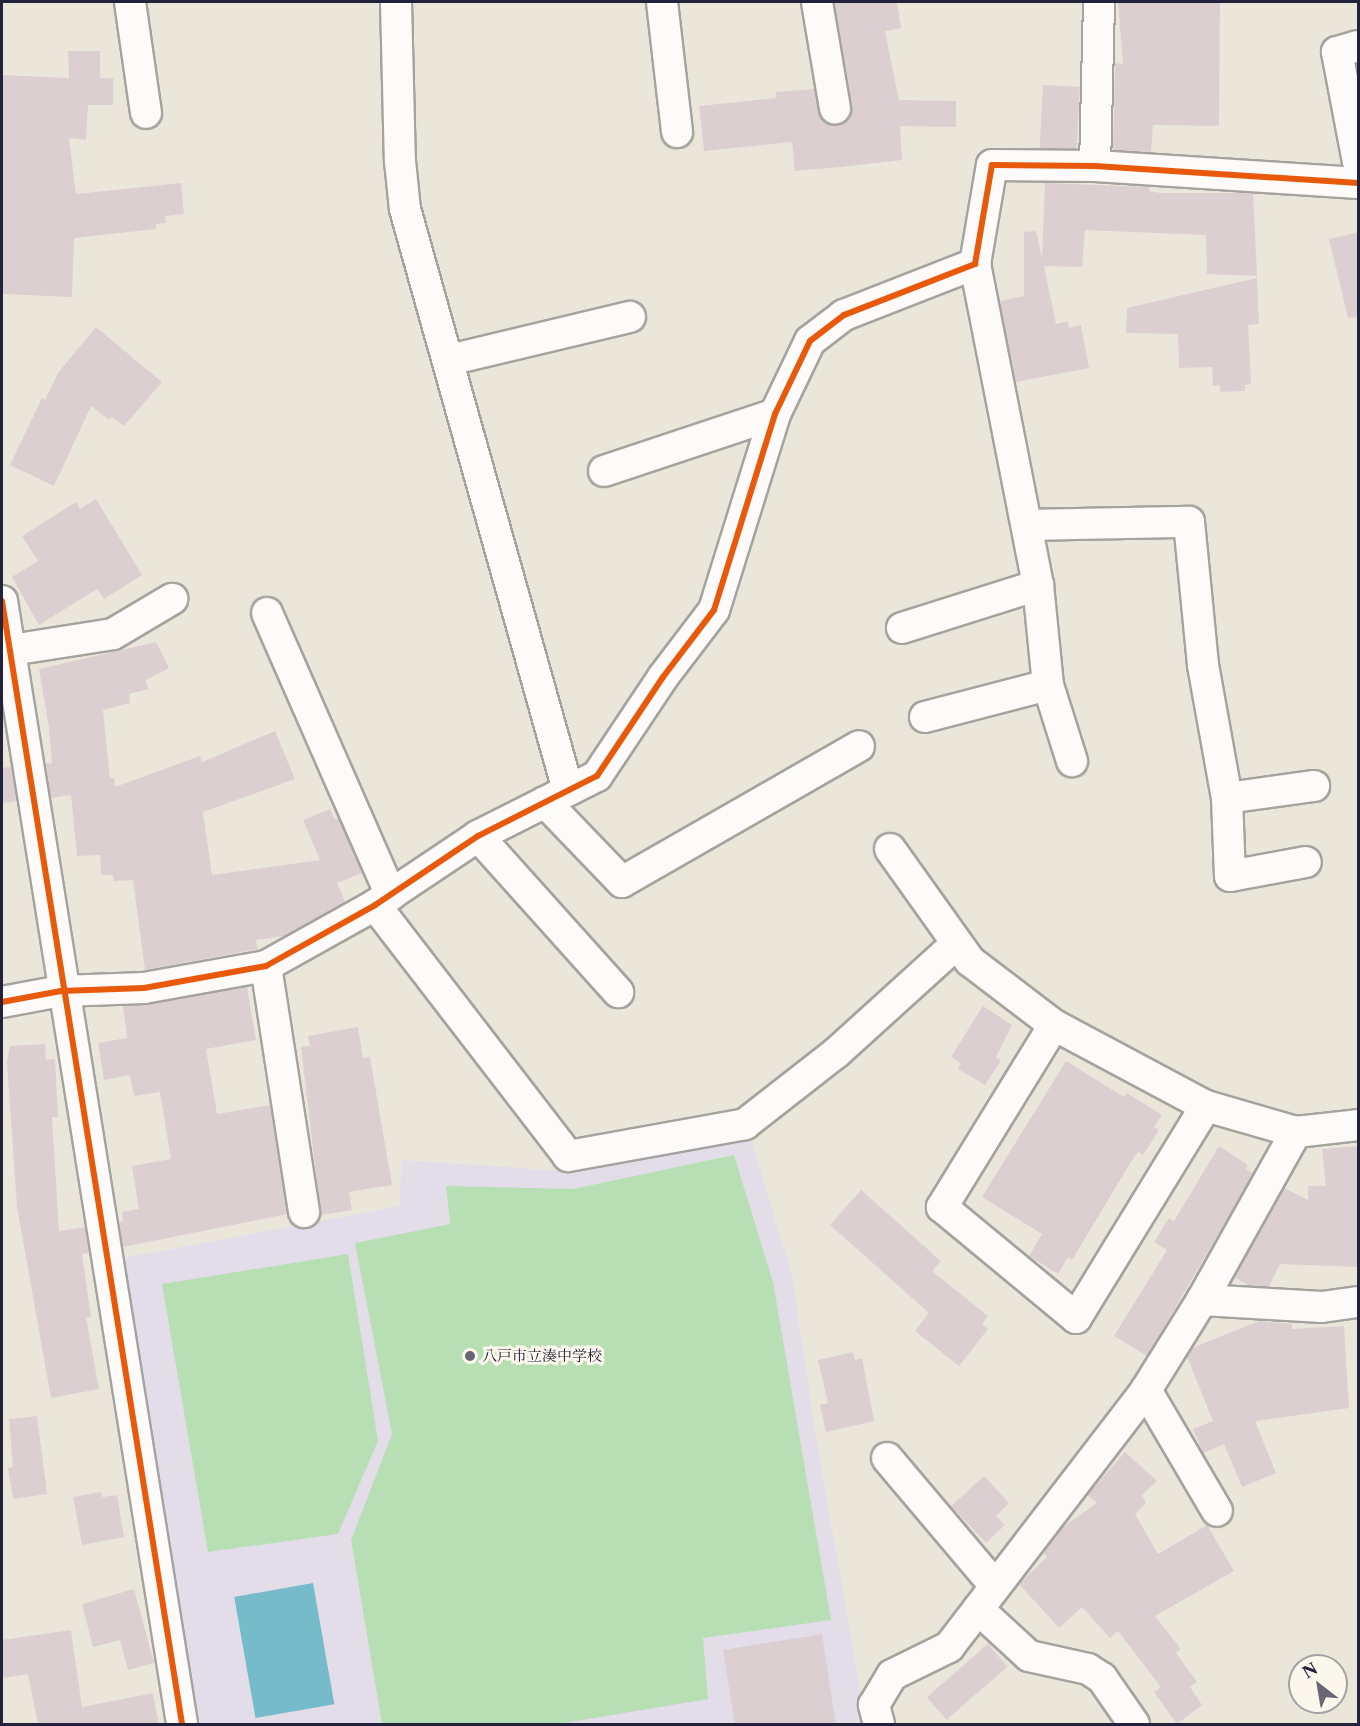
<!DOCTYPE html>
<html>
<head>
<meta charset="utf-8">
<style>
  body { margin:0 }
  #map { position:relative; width:1360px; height:1726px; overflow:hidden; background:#eae7da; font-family:"Libre Caslon Text","Noto Serif JP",serif }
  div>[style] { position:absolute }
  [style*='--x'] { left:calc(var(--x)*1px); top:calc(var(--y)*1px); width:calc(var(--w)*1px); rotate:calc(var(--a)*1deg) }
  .built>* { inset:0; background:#e3dde9 }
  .green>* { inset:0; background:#b8dfb4 }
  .water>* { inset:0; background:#75bbca; transform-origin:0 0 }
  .building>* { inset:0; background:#dccfd2; transform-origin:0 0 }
  .roads { filter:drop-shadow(2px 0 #a4a39e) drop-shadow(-2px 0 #a4a39e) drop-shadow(0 2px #a4a39e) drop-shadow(0 -2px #a4a39e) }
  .street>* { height:30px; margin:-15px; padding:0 15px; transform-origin:15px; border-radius:15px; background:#fcfbf9 }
  .cycleway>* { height:6px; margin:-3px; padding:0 3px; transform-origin:3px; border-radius:3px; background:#e8590c }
  .dots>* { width:16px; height:16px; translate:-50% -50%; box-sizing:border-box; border:3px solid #fbf7ec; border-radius:50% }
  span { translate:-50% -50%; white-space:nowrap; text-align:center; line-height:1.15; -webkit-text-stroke:6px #fbf7ec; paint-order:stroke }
  .poi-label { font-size:15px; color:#22223b }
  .left { translate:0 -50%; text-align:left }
  .frame { position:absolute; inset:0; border:3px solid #22223b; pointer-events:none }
  .north { position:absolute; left:1288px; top:1654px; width:60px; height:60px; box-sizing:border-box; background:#fbf7ec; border:2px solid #a4a2a5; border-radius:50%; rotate:329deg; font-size:16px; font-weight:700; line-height:24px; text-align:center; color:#22223b }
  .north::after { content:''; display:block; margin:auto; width:21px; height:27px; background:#686773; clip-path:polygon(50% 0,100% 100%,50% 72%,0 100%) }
</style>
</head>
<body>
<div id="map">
  <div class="built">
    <div style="clip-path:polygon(749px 1133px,792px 1275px,816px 1437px,861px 1694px,870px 1724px,200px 1724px,118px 1259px,400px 1206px,401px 1160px,564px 1171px)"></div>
  </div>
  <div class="green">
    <div style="clip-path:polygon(734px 1155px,773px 1282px,831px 1620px,703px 1638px,708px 1699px,558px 1724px,382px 1724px,351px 1540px,392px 1434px,355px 1243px,450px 1224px,446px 1186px,573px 1189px)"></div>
    <div style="clip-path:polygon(348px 1254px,378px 1441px,338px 1534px,208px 1552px,162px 1284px)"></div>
  </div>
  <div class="water">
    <div style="left:313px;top:1583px;width:123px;height:80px;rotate:80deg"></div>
  </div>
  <div class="building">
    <div style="clip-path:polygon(834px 2px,897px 2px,901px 28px,885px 31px,899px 100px,956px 101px,956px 127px,900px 126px,902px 160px,840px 167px,795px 171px,792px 142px,704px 151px,699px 106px,776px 98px,776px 92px,814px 89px,822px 119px,837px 125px,846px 121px,852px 105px)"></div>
    <div style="clip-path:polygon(1118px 2px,1220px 2px,1219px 126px,1153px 125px,1151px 152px,1113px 150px,1115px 63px,1123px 64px)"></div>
    <div style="clip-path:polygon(68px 51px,100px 51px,100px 78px,113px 78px,113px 105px,88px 105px,86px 140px,69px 138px,76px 194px,181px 183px,184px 214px,165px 216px,166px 223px,156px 224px,156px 229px,74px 238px,72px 297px,2px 294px,2px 75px,69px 78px)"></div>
    <div style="left:1043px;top:85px;width:37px;height:63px;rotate:3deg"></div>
    <div style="clip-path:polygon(1045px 183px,1149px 187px,1149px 191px,1161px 193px,1253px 193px,1257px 276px,1207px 274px,1206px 235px,1085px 230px,1082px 267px,1044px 266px,1056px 324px,1068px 321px,1069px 328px,1081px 325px,1089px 368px,1016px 382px,1000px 301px,1024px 296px,1024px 232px,1036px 231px,1042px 258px)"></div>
    <div style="clip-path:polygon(1359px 232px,1359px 317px,1348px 318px,1329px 239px)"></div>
    <div style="clip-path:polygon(1257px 278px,1259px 324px,1248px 325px,1251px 384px,1245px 385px,1245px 391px,1220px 392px,1220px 385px,1213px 386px,1212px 367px,1179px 368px,1178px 334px,1126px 333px,1127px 308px)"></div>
    <div style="clip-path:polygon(96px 327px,162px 382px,124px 426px,112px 417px,109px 420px,91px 406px,54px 486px,10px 465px,42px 398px,45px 400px,58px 373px)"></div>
    <div style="clip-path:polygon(96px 499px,142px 575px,104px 599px,97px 589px,39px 625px,12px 577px,38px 561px,22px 536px,76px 502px,80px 509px)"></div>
    <div style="clip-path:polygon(156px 642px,169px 668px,146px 680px,148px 689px,129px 694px,130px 703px,103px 710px,110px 778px,114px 778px,115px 787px,200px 756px,202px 762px,275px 731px,295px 779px,203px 812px,212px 875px,320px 860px,303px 820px,330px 809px,335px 820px,338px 818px,362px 873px,337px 883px,345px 902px,284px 936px,256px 940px,258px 949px,145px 970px,133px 880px,114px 881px,113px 875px,101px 875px,100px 855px,77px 856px,71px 795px,51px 798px,46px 764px,52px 763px,49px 728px,39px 669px)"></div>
    <div style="clip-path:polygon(11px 767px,17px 801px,2px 803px,2px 768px)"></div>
    <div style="clip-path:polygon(247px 987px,256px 1040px,206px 1049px,217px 1114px,270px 1105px,287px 1214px,123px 1247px,119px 1222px,123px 1222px,122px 1212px,139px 1209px,132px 1166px,171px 1159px,160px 1092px,134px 1096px,130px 1075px,104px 1080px,98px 1043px,127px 1038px,123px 1006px)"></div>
    <div style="clip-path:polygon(983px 1006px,1012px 1025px,996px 1057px,1001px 1060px,985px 1085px,958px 1069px,961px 1063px,951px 1057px)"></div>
    <div style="clip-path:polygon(358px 1027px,363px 1058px,370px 1057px,392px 1185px,349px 1192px,352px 1210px,321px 1215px,301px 1047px,310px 1046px,308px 1036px)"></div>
    <div style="clip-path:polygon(45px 1044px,46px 1060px,55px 1059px,58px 1117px,52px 1117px,59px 1231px,85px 1227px,89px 1253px,82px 1254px,91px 1317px,86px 1317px,99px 1389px,51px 1398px,17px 1207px,7px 1062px,10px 1046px)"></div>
    <div style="clip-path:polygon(1066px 1061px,1124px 1097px,1127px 1093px,1162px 1115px,1154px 1127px,1159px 1130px,1143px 1155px,1138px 1152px,1132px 1160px,1072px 1260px,1068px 1257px,1058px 1274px,1029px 1256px,1042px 1234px,982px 1197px)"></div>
    <div style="clip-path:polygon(1219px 1146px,1248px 1165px,1246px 1169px,1254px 1173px,1147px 1356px,1114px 1336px,1167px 1250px,1154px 1242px,1169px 1218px,1174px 1221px)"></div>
    <div style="clip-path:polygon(1359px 1146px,1359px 1267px,1280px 1264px,1269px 1287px,1250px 1286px,1234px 1277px,1284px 1188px,1308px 1200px,1308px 1186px,1326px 1186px,1322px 1149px)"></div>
    <div style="clip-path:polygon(861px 1190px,941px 1261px,932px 1271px,988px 1316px,982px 1324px,988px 1329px,959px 1366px,915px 1331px,929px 1313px,830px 1225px)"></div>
    <div style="clip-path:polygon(1259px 1321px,1292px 1324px,1292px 1329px,1344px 1326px,1349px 1408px,1255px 1421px,1276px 1473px,1242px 1487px,1224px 1444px,1203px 1453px,1193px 1429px,1213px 1421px,1187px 1357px,1192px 1348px)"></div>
    <div style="clip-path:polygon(853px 1352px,855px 1360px,862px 1358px,874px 1421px,826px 1432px,820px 1405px,828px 1403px,818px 1360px)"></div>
    <div style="clip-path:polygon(37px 1416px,47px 1494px,13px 1499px,8px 1468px,13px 1467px,9px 1419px)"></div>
    <div style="clip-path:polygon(1125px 1452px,1157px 1481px,1142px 1495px,1146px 1503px,1135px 1514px,1158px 1554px,1207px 1525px,1234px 1571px,1155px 1616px,1181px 1649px,1176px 1653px,1197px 1682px,1190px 1687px,1202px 1705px,1177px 1724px,1154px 1692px,1161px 1687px,1118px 1631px,1110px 1638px,1082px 1607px,1059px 1628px,1019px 1584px,1047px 1557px,1043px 1552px,1064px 1526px,1097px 1503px,1087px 1495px)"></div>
    <div style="clip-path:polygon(984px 1476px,1009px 1503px,996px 1516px,1005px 1525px,986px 1543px,951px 1506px)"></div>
    <div style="clip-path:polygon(101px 1492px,102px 1497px,117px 1495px,124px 1537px,82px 1545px,73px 1497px)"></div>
    <div style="clip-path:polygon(134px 1589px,154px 1663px,128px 1670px,120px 1640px,93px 1647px,82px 1604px)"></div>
    <div style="clip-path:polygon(71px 1630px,82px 1707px,153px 1693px,159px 1725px,38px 1725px,28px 1674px,2px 1678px,2px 1640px)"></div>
    <div style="clip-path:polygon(822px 1634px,836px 1725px,735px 1725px,723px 1650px)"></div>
    <div style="left:988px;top:1644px;width:30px;height:81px;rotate:49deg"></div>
  </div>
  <div class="roads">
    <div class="street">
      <div style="--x:130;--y:2;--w:112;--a:81.8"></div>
      <div style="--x:396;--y:2;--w:159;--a:88.6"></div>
      <div style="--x:400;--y:161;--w:48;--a:84.1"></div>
      <div style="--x:405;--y:209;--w:603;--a:74.33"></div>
      <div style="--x:662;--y:2;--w:131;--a:83.4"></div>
      <div style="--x:817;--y:2;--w:108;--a:80.4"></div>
      <div style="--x:1358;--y:46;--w:22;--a:164"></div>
      <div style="--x:1337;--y:52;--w:112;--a:79.2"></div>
      <div style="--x:1095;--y:166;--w:164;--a:-88.6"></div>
      <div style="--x:975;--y:264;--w:327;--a:78.9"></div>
      <div style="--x:1038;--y:585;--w:100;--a:84.3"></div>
      <div style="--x:1048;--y:685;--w:80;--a:72.5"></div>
      <div style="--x:449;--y:360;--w:186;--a:-13.4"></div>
      <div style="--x:604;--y:471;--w:180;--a:-18.4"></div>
      <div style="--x:1027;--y:525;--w:162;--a:-1.1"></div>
      <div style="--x:1189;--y:522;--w:144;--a:84.4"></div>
      <div style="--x:1203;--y:665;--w:135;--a:79.8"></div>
      <div style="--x:1227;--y:798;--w:78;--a:87.8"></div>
      <div style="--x:1230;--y:876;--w:77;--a:-10.4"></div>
      <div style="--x:2;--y:601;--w:1137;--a:80.89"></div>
      <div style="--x:267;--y:613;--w:308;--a:66.3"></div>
      <div style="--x:902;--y:628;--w:143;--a:-17.5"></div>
      <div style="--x:2;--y:659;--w:13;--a:-45"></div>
      <div style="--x:11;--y:650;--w:103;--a:-8.9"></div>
      <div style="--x:113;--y:634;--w:69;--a:-30.7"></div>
      <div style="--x:925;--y:717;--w:127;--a:-14.6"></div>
      <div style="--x:1227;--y:798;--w:88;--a:-7.9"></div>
      <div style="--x:545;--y:802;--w:111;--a:46.1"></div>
      <div style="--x:622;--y:882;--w:273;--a:-29.8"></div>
      <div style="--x:478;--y:836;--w:210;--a:48.1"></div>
      <div style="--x:890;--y:849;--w:138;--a:54.5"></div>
      <div style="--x:970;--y:961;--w:106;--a:37.3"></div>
      <div style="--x:1054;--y:1025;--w:172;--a:28.1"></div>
      <div style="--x:1206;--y:1106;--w:94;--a:16.1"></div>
      <div style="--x:1296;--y:1132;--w:62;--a:-6.4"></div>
      <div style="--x:375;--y:905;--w:317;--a:52.4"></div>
      <div style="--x:568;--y:1156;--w:180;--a:-10.2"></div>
      <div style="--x:745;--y:1124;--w:115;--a:-38"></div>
      <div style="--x:836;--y:1053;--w:162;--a:-42.2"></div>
      <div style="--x:266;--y:966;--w:249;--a:81.2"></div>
      <div style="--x:2;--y:1002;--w:60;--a:-10.6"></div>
      <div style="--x:61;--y:991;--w:83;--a:-2.1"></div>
      <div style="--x:144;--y:988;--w:124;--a:-10.2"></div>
      <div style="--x:266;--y:966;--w:125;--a:-29.2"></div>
      <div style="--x:375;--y:905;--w:124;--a:-33.8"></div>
      <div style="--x:478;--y:836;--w:133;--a:-26.8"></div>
      <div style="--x:597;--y:776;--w:119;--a:-56.3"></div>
      <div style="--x:663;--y:677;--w:84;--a:-52.7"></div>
      <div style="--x:714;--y:610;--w:205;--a:-72.7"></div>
      <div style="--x:775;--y:414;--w:81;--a:-64.4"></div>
      <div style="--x:810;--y:341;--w:43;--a:-37.4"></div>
      <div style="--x:844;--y:315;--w:141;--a:-21.3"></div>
      <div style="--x:975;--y:264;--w:100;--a:-80.3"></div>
      <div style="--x:992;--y:165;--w:103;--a:0.6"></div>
      <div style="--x:1095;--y:166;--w:264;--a:3.7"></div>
      <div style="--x:1054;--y:1025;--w:214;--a:121.6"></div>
      <div style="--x:942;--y:1207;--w:174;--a:39.6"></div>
      <div style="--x:1076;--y:1318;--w:249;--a:-58.5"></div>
      <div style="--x:1202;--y:1300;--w:120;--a:3.3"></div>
      <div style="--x:1322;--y:1307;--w:36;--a:-8"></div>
      <div style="--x:1146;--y:1390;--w:140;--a:59.6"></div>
      <div style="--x:887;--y:1458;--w:167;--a:49.8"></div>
      <div style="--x:978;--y:1609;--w:69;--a:42.7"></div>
      <div style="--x:1029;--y:1656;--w:60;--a:12.4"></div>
      <div style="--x:1088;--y:1669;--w:17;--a:33"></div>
      <div style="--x:1102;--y:1678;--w:56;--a:55.2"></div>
      <div style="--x:879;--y:1724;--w:20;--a:-105"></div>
      <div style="--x:874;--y:1705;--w:35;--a:-59"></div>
      <div style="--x:892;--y:1675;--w:64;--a:-26.2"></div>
      <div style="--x:949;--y:1647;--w:324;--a:-52.5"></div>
      <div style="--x:1146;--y:1390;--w:106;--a:-58.1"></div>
      <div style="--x:1202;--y:1300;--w:193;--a:-60.8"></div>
    </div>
  </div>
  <div class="cycleway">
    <div style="--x:2;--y:601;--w:1137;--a:80.89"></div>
    <div style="--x:2;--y:1002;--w:60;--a:-10.6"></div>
    <div style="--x:61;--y:991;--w:83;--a:-2.1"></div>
    <div style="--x:144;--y:988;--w:124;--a:-10.2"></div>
    <div style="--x:266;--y:966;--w:125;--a:-29.2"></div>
    <div style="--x:375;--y:905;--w:124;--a:-33.8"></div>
    <div style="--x:478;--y:836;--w:133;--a:-26.8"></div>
    <div style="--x:597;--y:776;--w:119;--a:-56.3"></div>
    <div style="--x:663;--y:677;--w:84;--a:-52.7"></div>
    <div style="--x:714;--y:610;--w:205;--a:-72.7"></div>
    <div style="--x:775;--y:414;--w:81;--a:-64.4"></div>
    <div style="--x:810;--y:341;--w:43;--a:-37.4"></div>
    <div style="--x:844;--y:315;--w:141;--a:-21.3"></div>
    <div style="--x:975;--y:264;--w:100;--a:-80.3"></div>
    <div style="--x:992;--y:165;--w:103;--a:0.6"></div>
    <div style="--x:1095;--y:166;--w:264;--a:3.7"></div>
  </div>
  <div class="dots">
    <div style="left:470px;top:1356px;background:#686773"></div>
  </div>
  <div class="poi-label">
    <span class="left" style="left:482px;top:1356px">八戸市立湊中学校</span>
  </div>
  <div class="frame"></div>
  <div class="north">N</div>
</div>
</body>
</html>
